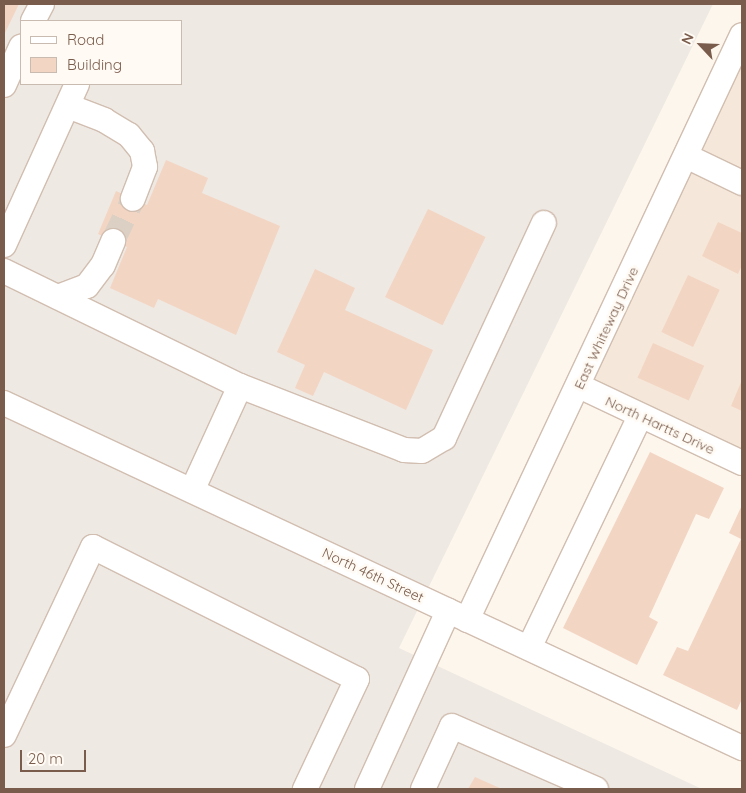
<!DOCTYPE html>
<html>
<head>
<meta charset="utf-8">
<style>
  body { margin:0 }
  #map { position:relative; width:746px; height:793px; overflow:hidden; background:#fdf6ec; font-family:Quicksand,sans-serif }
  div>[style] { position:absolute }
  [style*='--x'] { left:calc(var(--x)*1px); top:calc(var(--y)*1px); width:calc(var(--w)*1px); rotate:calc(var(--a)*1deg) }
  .residential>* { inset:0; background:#f5e8da }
  .industrial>* { inset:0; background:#efe9e4 }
  .building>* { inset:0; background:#f3d5c3; transform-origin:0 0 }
  .minor-tunnel>* { height:24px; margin-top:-12px; transform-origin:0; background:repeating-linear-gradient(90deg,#dcd0c4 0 24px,transparent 0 36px) }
  .roads { filter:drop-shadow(1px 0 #d1beb0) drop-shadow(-1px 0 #d1beb0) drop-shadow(0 1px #d1beb0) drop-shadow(0 -1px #d1beb0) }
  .minor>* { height:24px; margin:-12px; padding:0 12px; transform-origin:12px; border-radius:12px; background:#fff }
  span { translate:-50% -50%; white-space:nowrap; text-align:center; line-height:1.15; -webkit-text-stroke:5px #fffaf3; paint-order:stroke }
  .street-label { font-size:14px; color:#7a5c4d }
  .frame { position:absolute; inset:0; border:5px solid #7a5c4d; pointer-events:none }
  .legend { position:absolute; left:20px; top:20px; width:162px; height:65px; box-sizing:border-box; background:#fffaf3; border:1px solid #cabbb1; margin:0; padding:6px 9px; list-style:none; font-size:15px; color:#7a5c4d }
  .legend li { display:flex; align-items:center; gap:10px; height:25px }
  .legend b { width:25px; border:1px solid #cabbb1 }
  .north { position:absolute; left:676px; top:20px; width:50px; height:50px; -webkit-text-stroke:4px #fffaf3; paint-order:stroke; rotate:295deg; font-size:14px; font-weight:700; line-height:20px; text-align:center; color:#7a5c4d }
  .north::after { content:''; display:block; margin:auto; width:18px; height:22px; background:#7a5c4d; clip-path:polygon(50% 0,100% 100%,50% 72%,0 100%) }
  .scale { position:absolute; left:20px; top:750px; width:66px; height:22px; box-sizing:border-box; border:2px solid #7a5c4d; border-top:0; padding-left:6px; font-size:15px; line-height:18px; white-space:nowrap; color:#7a5c4d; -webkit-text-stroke:4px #fffaf3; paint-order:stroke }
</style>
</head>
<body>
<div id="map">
  <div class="residential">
    <div style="clip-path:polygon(742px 58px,742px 457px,590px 382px)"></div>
  </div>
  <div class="industrial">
    <div style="clip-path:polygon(evenodd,4px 4px,713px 4px,399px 648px,702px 789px,4px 789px,4px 4px,21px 21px,181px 21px,181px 84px,21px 84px,21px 21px)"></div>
  </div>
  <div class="building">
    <div style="clip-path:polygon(4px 4px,19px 4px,4px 35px)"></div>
    <div style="clip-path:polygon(166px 160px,208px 178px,202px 193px,280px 226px,236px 335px,158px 299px,154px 308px,110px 288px,127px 247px,98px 234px,116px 191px,147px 205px)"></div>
    <div style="left:428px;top:209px;width:64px;height:98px;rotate:26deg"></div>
    <div style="clip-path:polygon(718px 222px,742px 233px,742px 265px,738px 274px,702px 256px)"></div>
    <div style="clip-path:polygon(315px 269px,355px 288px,345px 310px,433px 350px,406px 410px,324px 372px,313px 396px,295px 388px,305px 365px,277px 352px)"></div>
    <div style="left:688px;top:275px;width:35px;height:63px;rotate:25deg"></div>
    <div style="left:653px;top:343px;width:56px;height:38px;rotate:24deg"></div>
    <div style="clip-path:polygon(742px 380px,742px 411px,731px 406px)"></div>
    <div style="clip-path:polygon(650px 452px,724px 488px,709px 519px,696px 514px,649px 617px,658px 622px,637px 665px,563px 628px)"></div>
    <div style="clip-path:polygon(742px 505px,742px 699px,737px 710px,663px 675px,677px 647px,688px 651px,741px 539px,729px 533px)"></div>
    <div style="clip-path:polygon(475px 777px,502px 789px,468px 789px)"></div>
  </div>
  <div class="minor-tunnel">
    <div style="--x:113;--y:241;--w:47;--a:-64.5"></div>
  </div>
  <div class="roads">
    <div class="minor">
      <div style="--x:33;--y:21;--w:19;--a:-62"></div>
      <div style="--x:4;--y:85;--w:42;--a:-65.9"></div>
      <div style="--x:68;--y:106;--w:39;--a:21"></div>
      <div style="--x:104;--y:120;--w:29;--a:31"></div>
      <div style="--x:129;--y:135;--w:21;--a:51"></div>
      <div style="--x:142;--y:151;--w:16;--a:79"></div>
      <div style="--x:145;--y:167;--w:34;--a:111"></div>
      <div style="--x:686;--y:156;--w:62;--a:25.7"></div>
      <div style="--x:4;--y:245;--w:177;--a:-65.6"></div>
      <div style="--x:4;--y:271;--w:263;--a:26"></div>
      <div style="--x:240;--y:386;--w:115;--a:114.6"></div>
      <div style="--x:58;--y:297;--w:31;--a:-21"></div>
      <div style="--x:87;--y:286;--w:26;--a:-53"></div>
      <div style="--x:103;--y:265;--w:26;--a:-67"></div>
      <div style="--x:240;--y:386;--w:176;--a:21.3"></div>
      <div style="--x:404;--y:450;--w:18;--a:3"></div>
      <div style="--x:422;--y:451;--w:26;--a:-31"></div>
      <div style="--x:444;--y:438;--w:237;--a:-65.1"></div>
      <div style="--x:579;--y:386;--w:180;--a:25.3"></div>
      <div style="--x:4;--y:403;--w:815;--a:25.06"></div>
      <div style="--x:467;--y:620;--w:646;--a:-64.82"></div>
      <div style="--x:529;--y:648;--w:257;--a:-64.4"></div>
      <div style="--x:4;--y:735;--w:208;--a:-64.7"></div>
      <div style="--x:93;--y:547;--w:295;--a:26.6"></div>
      <div style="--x:357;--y:679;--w:122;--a:115.3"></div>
      <div style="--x:367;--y:789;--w:196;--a:-65.5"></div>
      <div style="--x:423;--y:789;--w:69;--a:-65.3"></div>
      <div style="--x:452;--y:726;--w:157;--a:23.6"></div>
    </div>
  </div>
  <div class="street-label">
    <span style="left:606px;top:328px;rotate:-65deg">East Whiteway Drive</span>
    <span style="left:660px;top:425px;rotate:25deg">North Hartts Drive</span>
    <span style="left:373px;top:575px;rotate:25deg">North 46th Street</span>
  </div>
  <div class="frame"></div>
  <ul class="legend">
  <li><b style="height:6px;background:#fff"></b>Road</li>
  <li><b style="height:14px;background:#f3d5c3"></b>Building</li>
  </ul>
  <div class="north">N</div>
  <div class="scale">20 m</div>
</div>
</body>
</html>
